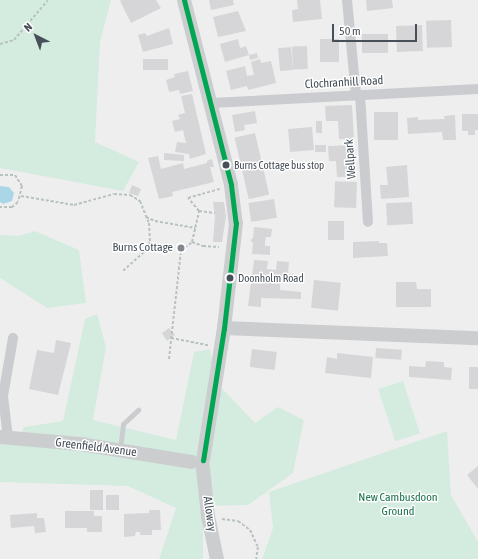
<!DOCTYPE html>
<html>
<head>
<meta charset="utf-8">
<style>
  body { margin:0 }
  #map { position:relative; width:478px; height:559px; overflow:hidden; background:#efeeee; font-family:"Asap Condensed",sans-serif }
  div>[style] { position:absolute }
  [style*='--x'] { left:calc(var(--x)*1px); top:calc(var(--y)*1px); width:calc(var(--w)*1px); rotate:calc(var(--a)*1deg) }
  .green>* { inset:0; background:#d4ecdf; transform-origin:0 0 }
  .water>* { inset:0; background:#abd6e8 }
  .building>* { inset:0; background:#d6d6d8; transform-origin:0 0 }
  .path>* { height:2px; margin-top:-1px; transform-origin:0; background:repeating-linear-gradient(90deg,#b8c3c0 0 3px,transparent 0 5px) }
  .lane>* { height:5px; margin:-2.5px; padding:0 2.5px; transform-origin:2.5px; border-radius:2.5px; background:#cacccf }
  .street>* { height:10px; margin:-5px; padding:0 5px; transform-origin:5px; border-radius:5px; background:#cacccf }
  .secondary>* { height:14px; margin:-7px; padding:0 7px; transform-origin:7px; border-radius:7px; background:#cbcdcf }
  .bus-1>* { height:5px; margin:-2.5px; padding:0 2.5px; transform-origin:2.5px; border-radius:2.5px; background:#00a651 }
  .dots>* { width:11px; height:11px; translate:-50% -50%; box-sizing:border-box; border:2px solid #fff; border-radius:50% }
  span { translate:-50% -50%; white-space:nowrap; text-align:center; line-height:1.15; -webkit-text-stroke:3px #fff; paint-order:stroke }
  .bus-label { font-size:11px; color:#474f59 }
  .left { translate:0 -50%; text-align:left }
  .street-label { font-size:12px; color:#474f59 }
  .poi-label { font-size:12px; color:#474f59 }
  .right { translate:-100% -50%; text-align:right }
  .park-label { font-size:12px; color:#1d7551 }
  .north { position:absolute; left:16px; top:16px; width:40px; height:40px; -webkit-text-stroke:3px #fff; paint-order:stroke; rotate:318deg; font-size:11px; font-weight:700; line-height:16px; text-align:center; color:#474f59 }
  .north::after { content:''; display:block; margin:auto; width:14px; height:18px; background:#474f59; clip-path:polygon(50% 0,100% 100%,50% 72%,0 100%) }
  .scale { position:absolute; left:332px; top:24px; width:85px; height:18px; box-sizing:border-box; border:2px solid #474f59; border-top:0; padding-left:5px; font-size:12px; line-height:14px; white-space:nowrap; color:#474f59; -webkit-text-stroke:3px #fff; paint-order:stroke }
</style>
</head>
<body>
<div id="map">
  <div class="green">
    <div style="clip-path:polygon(0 0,111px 0,100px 42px,95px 142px,139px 162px,123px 191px,0 168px)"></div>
    <div style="clip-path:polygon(35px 231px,79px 250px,86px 303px,47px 308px,0 278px,0 235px,18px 236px)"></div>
    <div style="clip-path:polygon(97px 314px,106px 347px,93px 420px,176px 440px,194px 352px,210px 349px,216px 382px,255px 423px,278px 407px,304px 420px,293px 473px,248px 505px,203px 506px,203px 559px,159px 559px,176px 508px,128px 486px,0 482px,0 443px,17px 444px,24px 427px,63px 421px,85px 319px)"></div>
    <div style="left:403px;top:381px;width:55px;height:26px;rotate:72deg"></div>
    <div style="clip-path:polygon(447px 431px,451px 495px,478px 542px,478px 559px,262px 559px,273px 528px,269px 492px)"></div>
  </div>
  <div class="water">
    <div style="clip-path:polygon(0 186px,9px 187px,14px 193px,12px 201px,3px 204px,0 202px)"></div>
  </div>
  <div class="building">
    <div style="clip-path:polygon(122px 0,156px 0,161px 8px,131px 23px,120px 1px)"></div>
    <div style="clip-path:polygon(209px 0,233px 0,234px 5px,211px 10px)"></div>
    <div style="clip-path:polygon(297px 0,320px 0,322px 19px,293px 22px,292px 10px,298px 9px)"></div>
    <div style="clip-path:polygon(366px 0,392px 0,393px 8px,367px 11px)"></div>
    <div style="clip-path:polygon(238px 11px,246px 31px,218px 37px,213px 17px)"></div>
    <div style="left:451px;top:20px;width:27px;height:25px;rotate:88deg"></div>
    <div style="left:422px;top:25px;width:26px;height:26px;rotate:88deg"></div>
    <div style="clip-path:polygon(169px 28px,173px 44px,143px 52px,138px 35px,145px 33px,147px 36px)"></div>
    <div style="left:388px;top:34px;width:19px;height:26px;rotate:90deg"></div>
    <div style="clip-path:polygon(238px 39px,240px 48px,246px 46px,249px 55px,257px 53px,258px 58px,250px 60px,249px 55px,225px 62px,220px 44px)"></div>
    <div style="left:339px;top:39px;width:23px;height:19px;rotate:90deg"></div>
    <div style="left:307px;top:46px;width:23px;height:15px;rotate:88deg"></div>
    <div style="left:291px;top:47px;width:23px;height:13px;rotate:85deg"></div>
    <div style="left:143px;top:59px;width:25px;height:11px"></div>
    <div style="clip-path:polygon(260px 59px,261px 63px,271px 61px,276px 83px,248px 90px,247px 86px,231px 90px,226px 71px,245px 66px,247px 76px,254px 75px,251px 62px)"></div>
    <div style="clip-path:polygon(188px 71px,193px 91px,180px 94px,179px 90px,169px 92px,166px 80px,175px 77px,174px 74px)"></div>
    <div style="clip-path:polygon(192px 94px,206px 154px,190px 159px,189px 154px,175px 152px,177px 142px,186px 143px,183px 130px,175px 132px,172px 121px,180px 119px,178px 115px,185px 113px,181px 96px)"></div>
    <div style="clip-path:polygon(352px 105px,354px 139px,339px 139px,338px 121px,326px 121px,325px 106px)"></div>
    <div style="clip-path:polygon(255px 111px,257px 123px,244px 125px,245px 130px,235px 132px,232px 115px)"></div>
    <div style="left:374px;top:112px;width:24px;height:28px"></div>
    <div style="clip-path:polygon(462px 114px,478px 114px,478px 130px,475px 130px,475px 135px,468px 135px,468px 131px,462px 131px)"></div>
    <div style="clip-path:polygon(455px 115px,456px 140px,443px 140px,442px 132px,408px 134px,407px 118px,418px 117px,418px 120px,445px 119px,444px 116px)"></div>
    <div style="left:316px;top:121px;width:6px;height:12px"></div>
    <div style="left:312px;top:127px;width:23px;height:24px;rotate:85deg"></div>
    <div style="left:255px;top:133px;width:63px;height:21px;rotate:77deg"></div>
    <div style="left:315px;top:145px;width:11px;height:7px"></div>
    <div style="clip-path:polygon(353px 145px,355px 177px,337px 177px,336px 161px,329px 161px,328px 146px)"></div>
    <div style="clip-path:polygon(164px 153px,184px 155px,184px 161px,164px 160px)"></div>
    <div style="clip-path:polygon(158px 156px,161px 169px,183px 163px,184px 169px,207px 163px,207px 161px,212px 159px,214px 167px,210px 167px,214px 182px,172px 192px,173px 196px,159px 199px,148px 158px)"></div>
    <div style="clip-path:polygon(407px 165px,409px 197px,381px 199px,380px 185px,388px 185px,386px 167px)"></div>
    <div style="left:357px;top:182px;width:26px;height:22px;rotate:92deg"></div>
    <div style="clip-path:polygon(132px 185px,141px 189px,138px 196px,129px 193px)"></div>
    <div style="left:274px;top:199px;width:19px;height:26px;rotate:81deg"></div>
    <div style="clip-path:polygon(213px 202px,224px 202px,226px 216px,222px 242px,213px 242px,215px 216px)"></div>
    <div style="left:412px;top:202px;width:22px;height:26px;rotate:87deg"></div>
    <div style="left:328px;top:221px;width:16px;height:19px"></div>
    <div style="clip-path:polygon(254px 227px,272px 229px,271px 237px,266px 237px,265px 241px,265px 246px,270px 246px,270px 255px,252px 254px,253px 243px,250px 240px,253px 238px)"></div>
    <div style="clip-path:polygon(379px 241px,379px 243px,387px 243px,388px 256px,353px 258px,353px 242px)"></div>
    <div style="clip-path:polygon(254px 260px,268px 261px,267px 269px,276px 270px,277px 261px,289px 262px,288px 274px,293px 274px,292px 283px,280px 282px,280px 290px,301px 292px,301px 299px,261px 298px,261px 307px,248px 306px)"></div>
    <div style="left:314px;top:280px;width:27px;height:28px;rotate:6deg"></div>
    <div style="clip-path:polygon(396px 282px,416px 282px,417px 289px,431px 289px,431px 307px,396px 307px)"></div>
    <div style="clip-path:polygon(169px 328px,175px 335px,167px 341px,162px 333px)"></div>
    <div style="clip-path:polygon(56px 340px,71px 343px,58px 395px,29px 389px,37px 350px,54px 353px)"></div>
    <div style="left:376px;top:348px;width:26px;height:10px;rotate:4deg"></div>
    <div style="left:252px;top:349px;width:25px;height:18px;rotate:7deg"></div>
    <div style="clip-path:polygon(337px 353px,373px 357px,371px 378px,325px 373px,327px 357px,337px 359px)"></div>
    <div style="clip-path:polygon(426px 361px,444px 362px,444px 367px,452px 368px,451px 380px,409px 377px,409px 366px,425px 367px)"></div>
    <div style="left:469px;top:367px;width:9px;height:22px"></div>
    <div style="clip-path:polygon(478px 466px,478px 489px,467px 475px)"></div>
    <div style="left:90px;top:490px;width:13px;height:20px"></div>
    <div style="left:106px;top:495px;width:13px;height:15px"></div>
    <div style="clip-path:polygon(149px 510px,160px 510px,161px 530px,152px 530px,152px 535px,140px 535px,140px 532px,136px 532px,135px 536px,124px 537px,124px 514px,149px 513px)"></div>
    <div style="clip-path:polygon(65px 511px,94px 511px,94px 516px,102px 516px,102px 532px,87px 532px,87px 528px,65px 528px)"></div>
    <div style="clip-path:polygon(37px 513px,37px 518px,44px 518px,46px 532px,35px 533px,34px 526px,11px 528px,10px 515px)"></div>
  </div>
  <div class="path">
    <div style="--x:0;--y:44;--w:15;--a:-16"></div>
    <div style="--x:14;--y:40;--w:52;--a:-49.6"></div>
    <div style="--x:0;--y:175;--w:15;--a:0"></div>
    <div style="--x:15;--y:175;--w:13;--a:58"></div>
    <div style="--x:22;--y:186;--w:16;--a:104"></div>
    <div style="--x:18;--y:202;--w:8;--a:140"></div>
    <div style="--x:12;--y:207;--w:12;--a:180"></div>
    <div style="--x:21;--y:196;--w:54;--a:9.6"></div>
    <div style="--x:74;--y:205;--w:41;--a:-15.4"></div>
    <div style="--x:114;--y:194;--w:16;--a:4"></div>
    <div style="--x:130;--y:195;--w:12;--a:31"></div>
    <div style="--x:140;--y:201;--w:24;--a:68"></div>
    <div style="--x:149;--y:223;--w:19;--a:87"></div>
    <div style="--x:150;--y:242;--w:12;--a:121"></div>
    <div style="--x:144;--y:252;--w:30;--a:138"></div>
    <div style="--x:199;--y:211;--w:16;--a:7"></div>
    <div style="--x:146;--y:217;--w:10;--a:24"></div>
    <div style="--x:155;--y:221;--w:41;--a:9.9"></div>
    <div style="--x:192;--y:242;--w:12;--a:20"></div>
    <div style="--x:203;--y:246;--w:16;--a:4"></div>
    <div style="--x:171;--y:338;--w:38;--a:11"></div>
    <div style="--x:169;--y:359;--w:109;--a:-83.7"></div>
    <div style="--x:181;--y:251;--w:14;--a:-39"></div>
    <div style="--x:192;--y:242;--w:32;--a:-77"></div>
    <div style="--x:199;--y:211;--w:17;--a:-130"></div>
    <div style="--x:188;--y:198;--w:33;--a:-16"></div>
    <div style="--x:222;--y:519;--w:16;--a:7"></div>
    <div style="--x:238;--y:521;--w:15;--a:37"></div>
    <div style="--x:250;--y:530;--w:19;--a:65"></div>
    <div style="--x:258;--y:547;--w:12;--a:99"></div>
  </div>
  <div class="lane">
    <div style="--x:120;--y:449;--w:25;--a:-83"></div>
    <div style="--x:123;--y:424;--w:21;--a:-43"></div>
  </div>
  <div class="street">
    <div style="--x:347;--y:0;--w:95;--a:84.6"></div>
    <div style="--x:360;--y:95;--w:127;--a:86.4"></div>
    <div style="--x:211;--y:103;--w:267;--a:-3"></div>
    <div style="--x:8;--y:438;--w:42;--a:-96.8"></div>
    <div style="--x:3;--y:396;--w:59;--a:-80.2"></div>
  </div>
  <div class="secondary">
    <div style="--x:184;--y:0;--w:191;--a:75.7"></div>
    <div style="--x:231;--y:185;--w:38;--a:83"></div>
    <div style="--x:236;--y:223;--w:106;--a:96.5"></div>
    <div style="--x:224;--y:328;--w:134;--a:99"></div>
    <div style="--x:224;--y:328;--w:254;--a:2.3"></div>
    <div style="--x:0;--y:437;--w:80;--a:5"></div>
    <div style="--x:80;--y:444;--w:113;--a:9.1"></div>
    <div style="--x:203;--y:468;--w:48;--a:84.1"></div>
    <div style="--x:208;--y:516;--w:44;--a:78.2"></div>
  </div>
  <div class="bus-1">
    <div style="--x:184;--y:0;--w:191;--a:75.7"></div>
    <div style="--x:231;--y:185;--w:38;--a:83"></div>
    <div style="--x:236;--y:223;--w:106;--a:96.5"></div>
    <div style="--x:224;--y:328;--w:134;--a:99"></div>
  </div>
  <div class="dots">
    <div style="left:226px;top:165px;background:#474f59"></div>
    <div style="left:181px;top:248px;background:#82878d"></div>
    <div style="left:230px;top:278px;background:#474f59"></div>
  </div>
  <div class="bus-label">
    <span class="left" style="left:234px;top:165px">Burns Cottage bus stop</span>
    <span class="left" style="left:238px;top:278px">Doonholm Road</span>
  </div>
  <div class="street-label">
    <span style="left:344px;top:83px;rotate:-3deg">Clochranhill Road</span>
    <span style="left:351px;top:159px;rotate:-94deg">Wellpark</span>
    <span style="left:96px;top:448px;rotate:7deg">Greenfield Avenue</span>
    <span style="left:209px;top:514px;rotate:82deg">Alloway</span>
  </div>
  <div class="poi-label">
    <span class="right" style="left:173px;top:248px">Burns Cottage</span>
  </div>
  <div class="park-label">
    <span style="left:398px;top:505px">New Cambusdoon<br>Ground</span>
  </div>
  <div class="north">N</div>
  <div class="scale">50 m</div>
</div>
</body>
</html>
